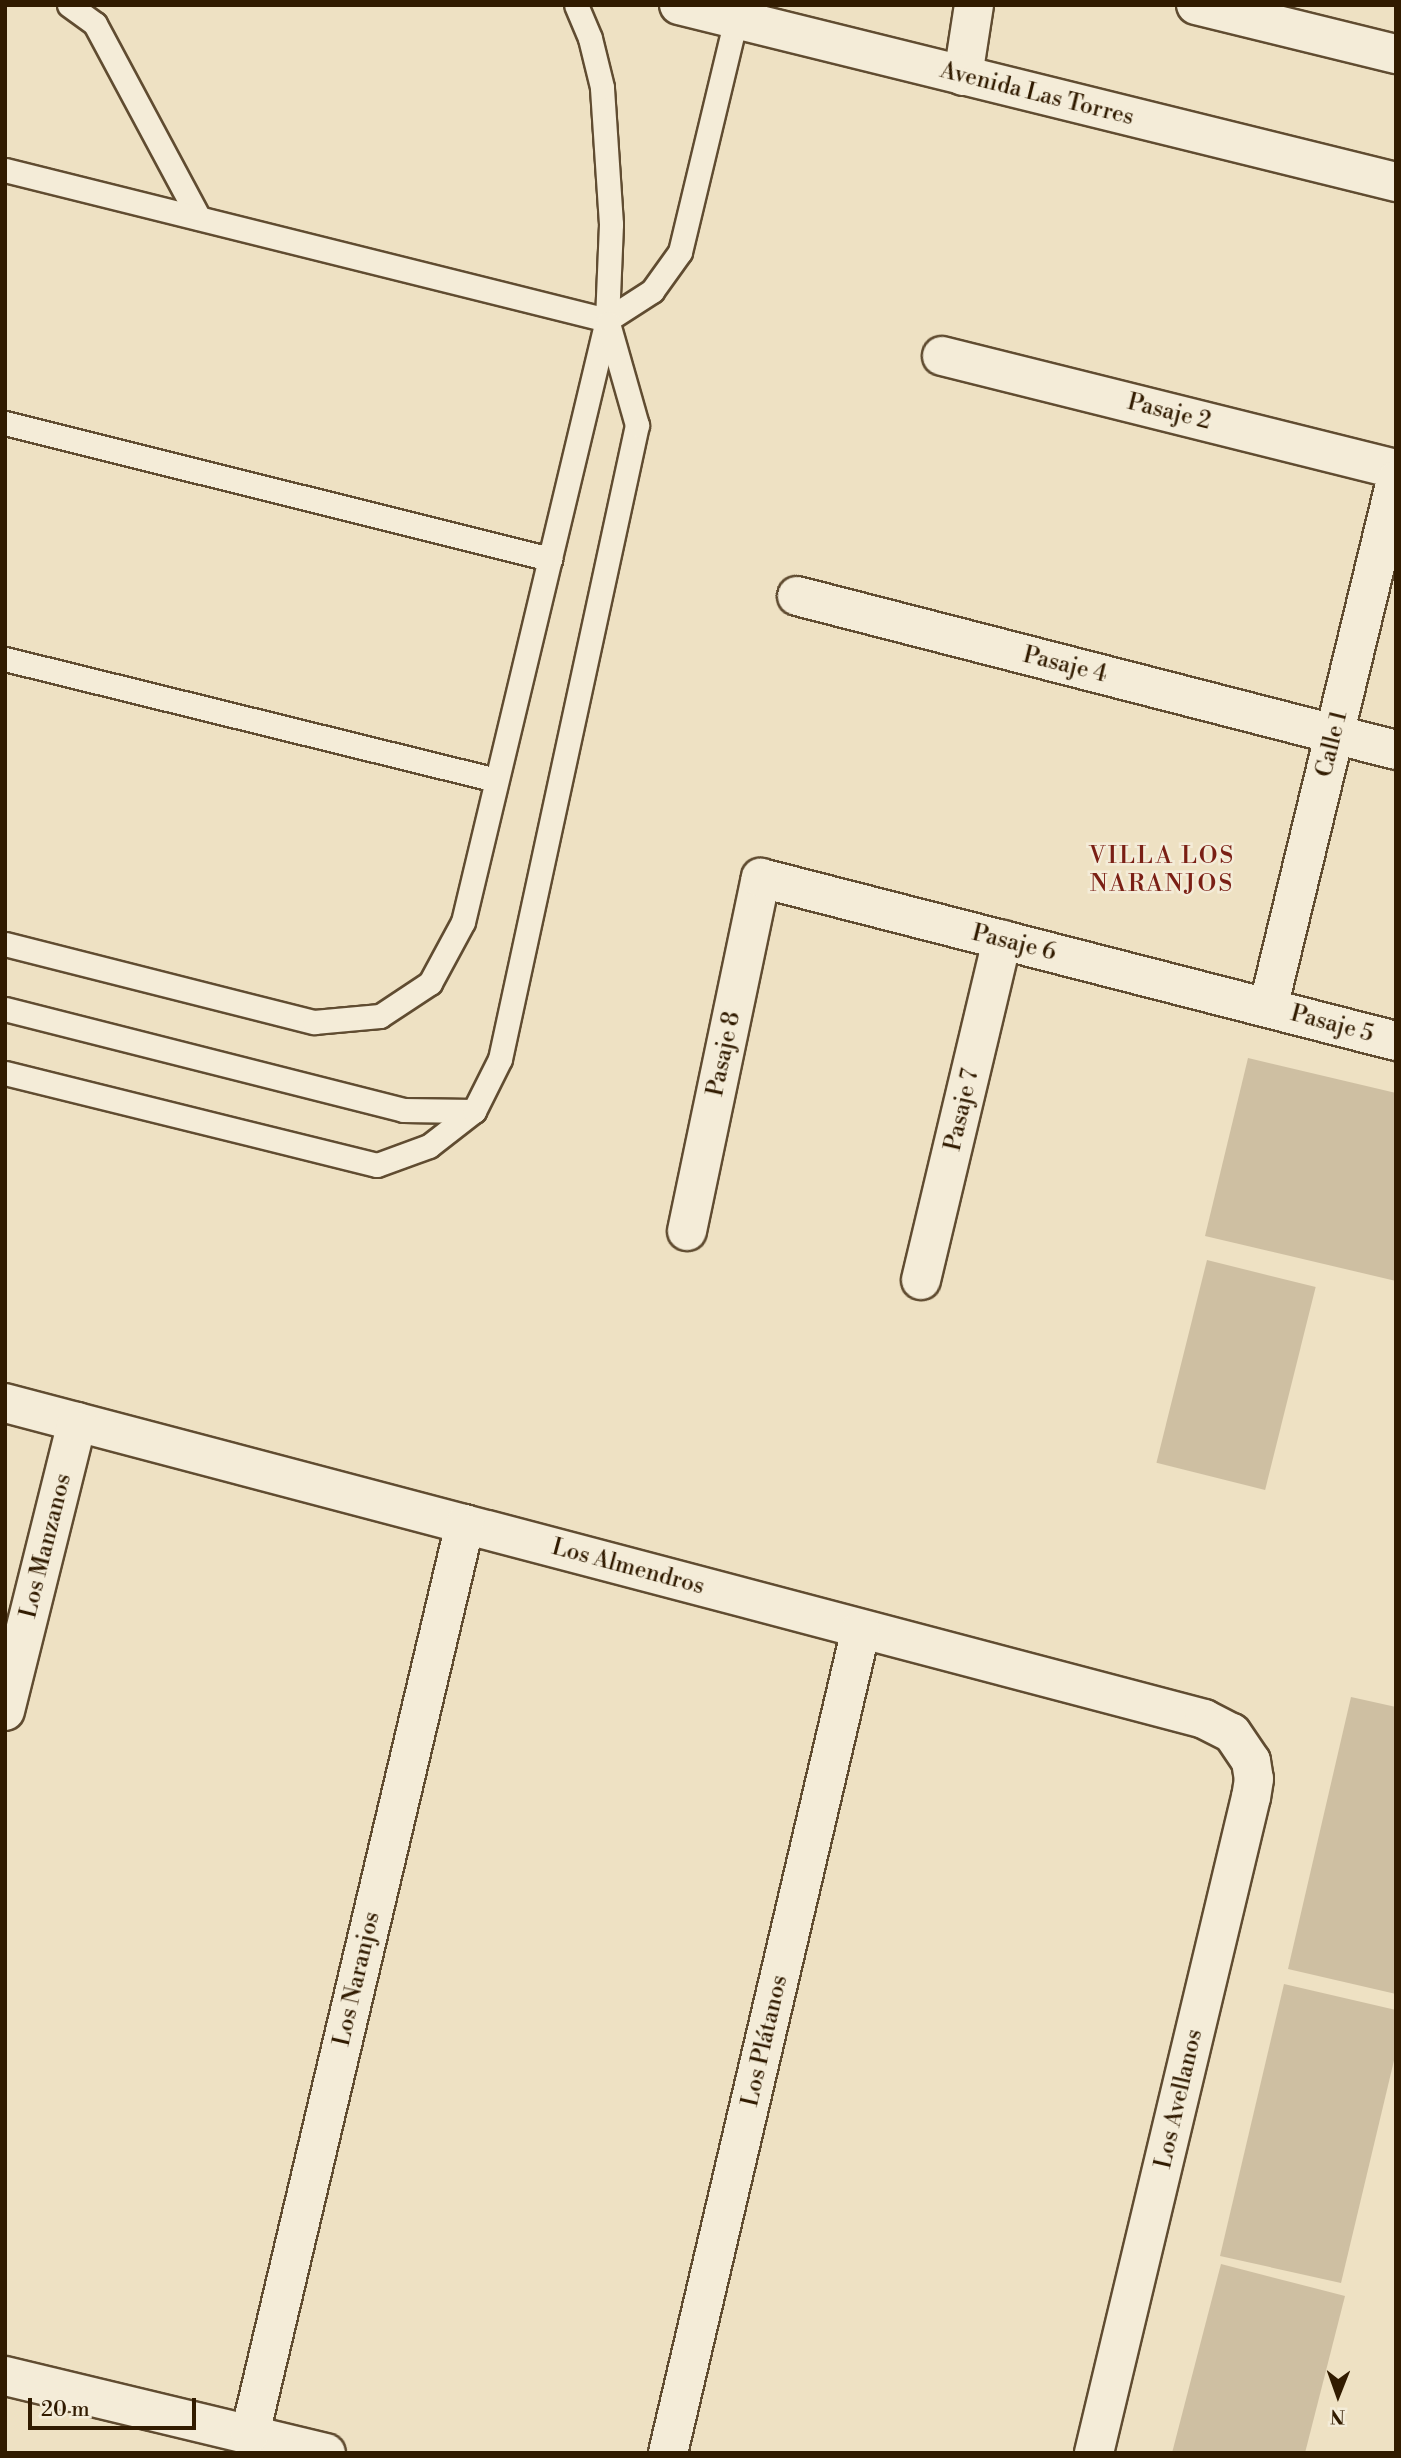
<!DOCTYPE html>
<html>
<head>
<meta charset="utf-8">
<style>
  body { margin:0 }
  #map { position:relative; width:1401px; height:2458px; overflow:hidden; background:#eee1c3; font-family:"Libre Bodoni",serif }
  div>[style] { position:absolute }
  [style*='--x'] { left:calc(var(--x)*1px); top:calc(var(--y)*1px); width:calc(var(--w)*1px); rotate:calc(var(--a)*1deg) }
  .green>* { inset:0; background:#cebfa2; transform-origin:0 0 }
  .roads { filter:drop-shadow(2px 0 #604c31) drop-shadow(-2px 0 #604c31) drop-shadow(0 2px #604c31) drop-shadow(0 -2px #604c31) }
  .service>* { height:23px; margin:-11.5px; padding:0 11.5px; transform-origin:11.5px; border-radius:11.5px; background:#f4ecd8 }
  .minor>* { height:38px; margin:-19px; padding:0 19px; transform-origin:19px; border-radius:19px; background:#f4ecd8 }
  .secondary>* { height:38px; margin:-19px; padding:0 19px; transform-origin:19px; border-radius:19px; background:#f4ecd8 }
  span { translate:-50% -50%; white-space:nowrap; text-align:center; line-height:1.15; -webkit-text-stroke:5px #f4ecd8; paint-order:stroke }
  .street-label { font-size:23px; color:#311b00 }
  .neighbourhood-label { font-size:24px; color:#7a1f14; letter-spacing:2px }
  .frame { position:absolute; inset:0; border:7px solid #311b00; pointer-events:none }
  .north { position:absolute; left:1303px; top:2360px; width:70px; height:70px; -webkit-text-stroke:5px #f4ecd8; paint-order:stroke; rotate:181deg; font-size:19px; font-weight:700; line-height:28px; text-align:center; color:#311b00 }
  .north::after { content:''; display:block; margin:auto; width:24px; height:32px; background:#311b00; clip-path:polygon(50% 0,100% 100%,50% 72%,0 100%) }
  .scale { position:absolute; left:28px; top:2398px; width:168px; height:32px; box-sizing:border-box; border:4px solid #311b00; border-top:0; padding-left:9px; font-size:21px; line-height:24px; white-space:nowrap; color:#311b00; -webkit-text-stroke:5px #f4ecd8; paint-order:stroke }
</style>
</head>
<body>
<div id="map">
  <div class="green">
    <div style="clip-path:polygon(1248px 1058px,1396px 1093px,1396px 1281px,1205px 1236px)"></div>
    <div style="left:1207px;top:1260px;width:112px;height:209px;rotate:14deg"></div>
    <div style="clip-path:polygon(1351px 1697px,1396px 1707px,1396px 1994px,1288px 1969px)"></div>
    <div style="clip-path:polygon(1284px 1984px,1396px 2010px,1396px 2052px,1341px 2283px,1220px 2256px)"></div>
    <div style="clip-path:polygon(1221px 2264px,1345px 2296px,1305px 2453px,1172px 2453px)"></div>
  </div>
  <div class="roads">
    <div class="service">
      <div style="--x:69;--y:5;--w:32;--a:36"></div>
      <div style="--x:95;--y:24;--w:220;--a:61.8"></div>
      <div style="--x:5;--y:170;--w:620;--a:13.99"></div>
      <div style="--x:607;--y:320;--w:54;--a:-32.8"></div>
      <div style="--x:652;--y:291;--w:48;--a:-54.3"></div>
      <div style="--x:680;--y:252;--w:240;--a:-76.5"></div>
      <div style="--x:736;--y:19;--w:13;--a:-119"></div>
      <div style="--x:5;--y:423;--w:562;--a:14.01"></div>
      <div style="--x:5;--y:659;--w:506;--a:13.84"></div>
      <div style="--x:5;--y:944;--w:319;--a:14.2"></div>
      <div style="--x:314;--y:1022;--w:66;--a:-5.2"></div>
      <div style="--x:380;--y:1016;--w:60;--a:-33.4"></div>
      <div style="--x:430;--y:983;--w:69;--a:-61.6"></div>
      <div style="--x:463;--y:922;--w:619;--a:-76.55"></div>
      <div style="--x:607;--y:320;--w:96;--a:-87.6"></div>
      <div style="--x:611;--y:224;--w:137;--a:-93.8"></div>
      <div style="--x:602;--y:87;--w:50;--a:-103.8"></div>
      <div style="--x:590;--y:38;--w:36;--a:-113"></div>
      <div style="--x:5;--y:1009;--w:411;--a:14.2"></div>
      <div style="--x:403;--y:1110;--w:71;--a:0.8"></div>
      <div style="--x:5;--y:1073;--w:383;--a:13.9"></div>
      <div style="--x:377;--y:1165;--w:55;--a:-20.1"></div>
      <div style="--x:429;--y:1146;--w:57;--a:-37.9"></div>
      <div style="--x:474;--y:1111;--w:58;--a:-63.4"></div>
      <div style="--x:500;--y:1059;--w:649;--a:-77.81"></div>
      <div style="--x:637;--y:425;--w:106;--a:-105.9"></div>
    </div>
    <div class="minor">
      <div style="--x:963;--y:76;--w:72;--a:-81.2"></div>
      <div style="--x:942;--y:356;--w:468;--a:14"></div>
      <div style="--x:797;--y:596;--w:618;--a:14.42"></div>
      <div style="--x:1268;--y:1008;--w:543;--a:-76.37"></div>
      <div style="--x:687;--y:1231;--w:361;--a:-78.2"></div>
      <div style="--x:761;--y:878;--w:656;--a:14.4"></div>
      <div style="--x:921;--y:1280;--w:350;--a:-76.6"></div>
      <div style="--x:5;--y:1403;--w:1240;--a:14.76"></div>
      <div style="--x:1204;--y:1719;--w:31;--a:27"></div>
      <div style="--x:1232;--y:1733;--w:34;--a:56"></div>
      <div style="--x:1251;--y:1761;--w:18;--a:81"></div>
      <div style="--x:1254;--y:1779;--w:18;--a:99"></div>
      <div style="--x:1251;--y:1797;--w:675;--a:103.46"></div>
      <div style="--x:5;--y:1711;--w:298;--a:-76"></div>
      <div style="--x:5;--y:2376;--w:330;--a:13.5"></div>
      <div style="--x:250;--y:2434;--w:935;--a:-76.71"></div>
      <div style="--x:668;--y:2453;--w:846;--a:-76.82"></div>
    </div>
    <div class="secondary">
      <div style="--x:679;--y:5;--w:739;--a:13.87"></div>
      <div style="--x:1196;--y:5;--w:206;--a:13.8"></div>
    </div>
  </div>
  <div class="street-label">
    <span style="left:1037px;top:94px;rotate:14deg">Avenida Las Torres</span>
    <span style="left:1169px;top:412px;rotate:14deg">Pasaje 2</span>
    <span style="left:1065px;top:665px;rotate:14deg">Pasaje 4</span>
    <span style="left:1332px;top:744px;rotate:-76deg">Calle 1</span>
    <span style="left:1014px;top:943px;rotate:14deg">Pasaje 6</span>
    <span style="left:1332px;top:1024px;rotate:15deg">Pasaje 5</span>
    <span style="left:724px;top:1054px;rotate:-78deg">Pasaje 8</span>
    <span style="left:962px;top:1110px;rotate:-77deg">Pasaje 7</span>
    <span style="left:46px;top:1546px;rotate:-76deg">Los Manzanos</span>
    <span style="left:628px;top:1567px;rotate:15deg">Los Almendros</span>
    <span style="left:357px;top:1979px;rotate:-77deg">Los Naranjos</span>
    <span style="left:765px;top:2041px;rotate:-77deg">Los Plátanos</span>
    <span style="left:1179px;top:2099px;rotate:-77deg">Los Avellanos</span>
  </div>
  <div class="neighbourhood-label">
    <span style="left:1162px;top:871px">VILLA LOS<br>NARANJOS</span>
  </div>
  <div class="frame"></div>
  <div class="north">N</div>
  <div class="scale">20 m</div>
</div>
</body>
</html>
